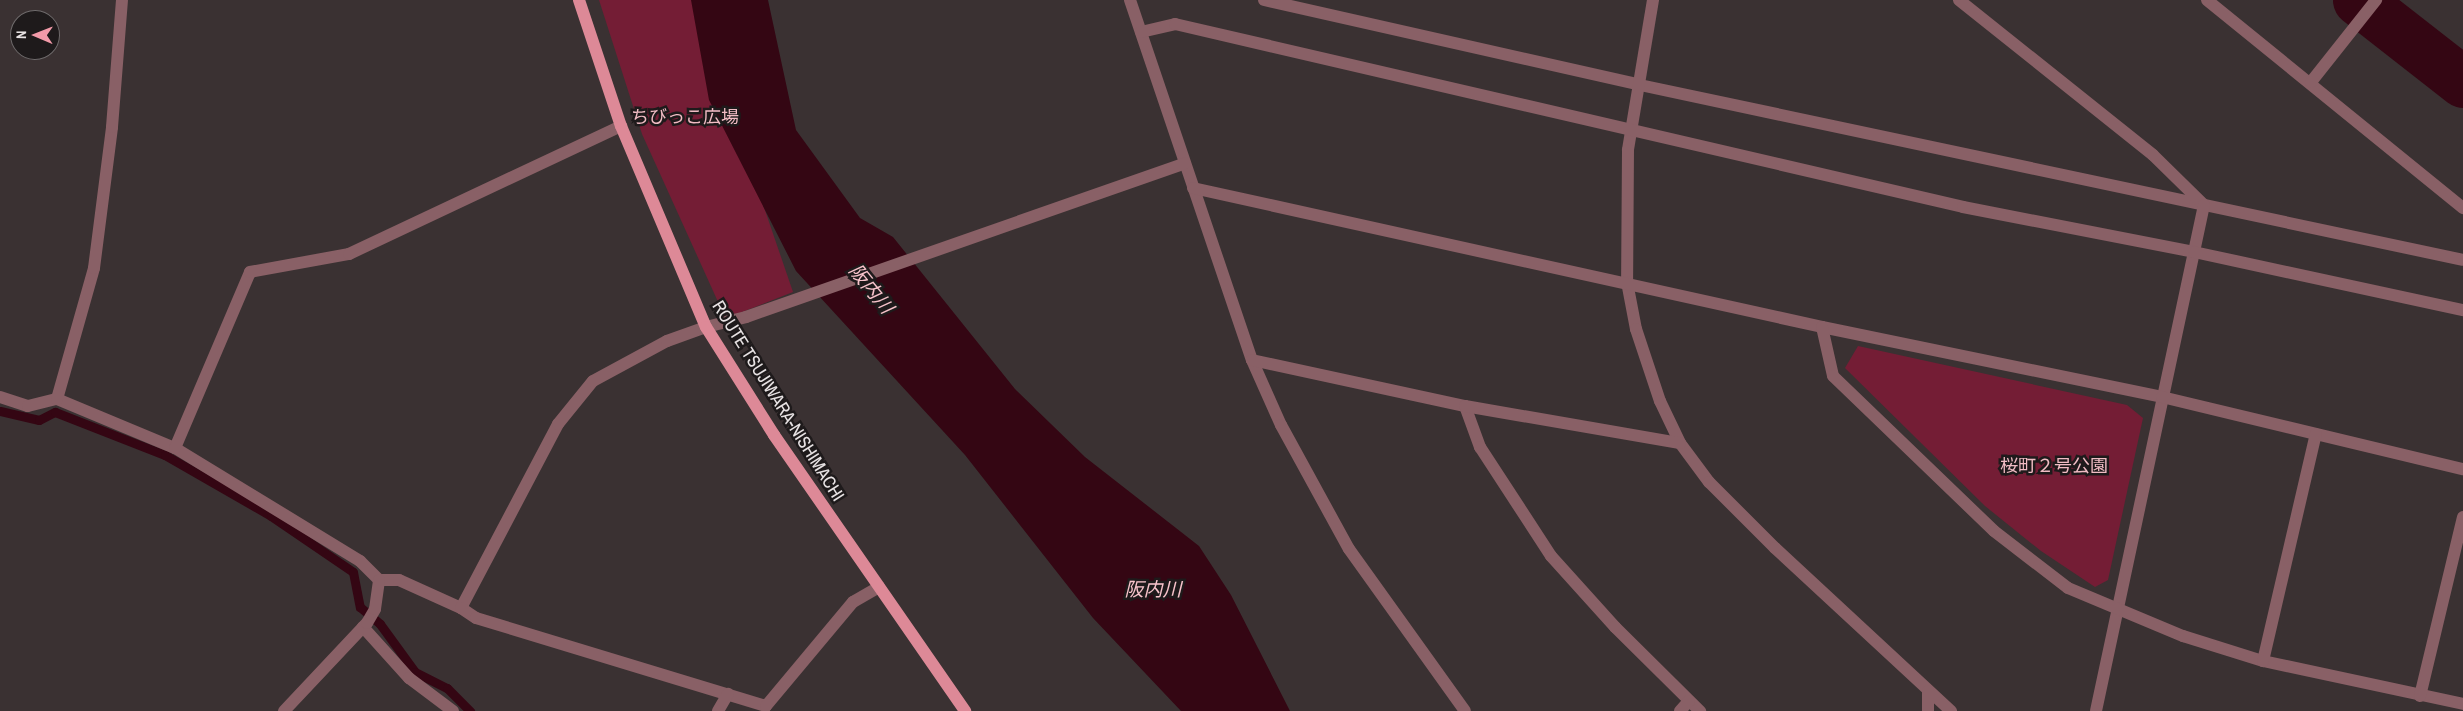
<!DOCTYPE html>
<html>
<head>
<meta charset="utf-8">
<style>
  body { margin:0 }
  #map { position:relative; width:2463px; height:711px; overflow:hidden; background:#3a3132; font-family:"Archivo Narrow","Noto Sans JP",sans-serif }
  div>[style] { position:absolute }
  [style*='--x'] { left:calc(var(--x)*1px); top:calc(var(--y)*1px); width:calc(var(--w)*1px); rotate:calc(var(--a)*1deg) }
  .green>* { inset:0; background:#741d35 }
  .water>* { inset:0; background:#340613 }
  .stream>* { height:9px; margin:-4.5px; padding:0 4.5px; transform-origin:4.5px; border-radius:4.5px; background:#340613 }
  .river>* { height:51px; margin:-25.5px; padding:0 25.5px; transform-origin:25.5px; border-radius:25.5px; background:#340613 }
  .minor>* { height:12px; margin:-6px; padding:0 6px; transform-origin:6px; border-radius:6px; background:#896066 }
  .major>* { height:12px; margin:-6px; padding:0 6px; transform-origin:6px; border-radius:6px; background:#dd8997 }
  span { translate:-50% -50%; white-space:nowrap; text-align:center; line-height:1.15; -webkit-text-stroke:5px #1e1a1b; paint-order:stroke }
  .park-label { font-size:18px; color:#f1bcc4 }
  .street-label { font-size:18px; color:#e7e2e3 }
  .water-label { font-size:19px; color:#f8c3cb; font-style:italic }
  .north { position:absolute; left:10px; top:10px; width:50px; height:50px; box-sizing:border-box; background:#1e1a1b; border:1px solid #6e6a6b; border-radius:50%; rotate:271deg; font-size:14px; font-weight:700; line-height:20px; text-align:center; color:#e7e2e3 }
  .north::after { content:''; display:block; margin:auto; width:18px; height:22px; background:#f39aa9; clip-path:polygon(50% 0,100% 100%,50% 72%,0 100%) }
</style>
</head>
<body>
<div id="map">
  <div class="green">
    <div style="clip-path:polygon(599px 0,693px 0,793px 292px,737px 314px,727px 313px,719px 304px,642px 134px)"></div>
    <div style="clip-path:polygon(1858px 346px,2127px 405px,2143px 418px,2108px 580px,2095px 587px,2041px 551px,1985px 506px,1845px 368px)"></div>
  </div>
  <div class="water">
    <div style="clip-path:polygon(691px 0,768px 0,796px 130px,860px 218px,893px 237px,1015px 389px,1085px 457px,1199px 546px,1231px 595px,1290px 711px,1181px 711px,1093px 618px,965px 455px,796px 271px,709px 100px)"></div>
  </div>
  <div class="stream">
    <div style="--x:0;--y:411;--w:40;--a:13"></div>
    <div style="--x:39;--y:420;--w:18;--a:-27"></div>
    <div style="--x:55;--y:412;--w:118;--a:21.4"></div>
    <div style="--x:165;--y:455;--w:122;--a:29.9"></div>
    <div style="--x:271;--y:516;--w:99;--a:34.3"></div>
    <div style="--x:353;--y:572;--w:36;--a:79"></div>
    <div style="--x:360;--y:607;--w:26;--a:40"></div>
    <div style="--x:380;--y:624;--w:59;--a:53.9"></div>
    <div style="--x:415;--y:672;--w:36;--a:27"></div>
    <div style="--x:447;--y:688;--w:33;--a:45"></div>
  </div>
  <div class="river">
    <div style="--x:2358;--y:0;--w:133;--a:38"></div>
  </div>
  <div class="minor">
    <div style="--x:1130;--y:0;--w:380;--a:71.3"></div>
    <div style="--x:1252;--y:360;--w:71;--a:66"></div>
    <div style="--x:1281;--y:425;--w:141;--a:61.3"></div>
    <div style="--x:1349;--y:549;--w:199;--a:54.4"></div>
    <div style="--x:1264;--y:0;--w:385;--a:12.7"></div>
    <div style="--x:1640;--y:85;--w:841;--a:12"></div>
    <div style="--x:1653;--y:0;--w:152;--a:99.5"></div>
    <div style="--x:1628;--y:150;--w:132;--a:90.4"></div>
    <div style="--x:1627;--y:282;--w:48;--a:79.2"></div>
    <div style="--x:1636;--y:329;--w:76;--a:71.6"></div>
    <div style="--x:1660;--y:401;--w:47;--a:64.5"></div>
    <div style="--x:1680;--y:443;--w:49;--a:53.4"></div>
    <div style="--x:1709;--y:482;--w:93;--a:45"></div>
    <div style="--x:1775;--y:548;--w:240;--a:42.8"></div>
    <div style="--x:1959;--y:0;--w:248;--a:38.6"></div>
    <div style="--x:2153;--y:155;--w:71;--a:44.4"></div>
    <div style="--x:2204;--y:205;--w:517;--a:102.05"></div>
    <div style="--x:2207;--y:0;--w:330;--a:39.1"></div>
    <div style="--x:1141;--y:32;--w:35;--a:-13"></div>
    <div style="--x:1175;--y:24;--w:809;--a:13.07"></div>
    <div style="--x:1963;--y:207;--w:235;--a:11"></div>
    <div style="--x:2194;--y:252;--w:275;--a:12.2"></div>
    <div style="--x:2311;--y:82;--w:105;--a:-51.6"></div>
    <div style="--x:1193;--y:188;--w:644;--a:12.46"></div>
    <div style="--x:1822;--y:327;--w:347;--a:11.6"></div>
    <div style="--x:2162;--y:397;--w:309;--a:13.5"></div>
    <div style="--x:1822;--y:327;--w:50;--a:77.3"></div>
    <div style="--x:1833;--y:376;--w:223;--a:43.9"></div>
    <div style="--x:1994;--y:531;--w:93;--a:37.6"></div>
    <div style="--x:2068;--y:588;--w:125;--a:22.7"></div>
    <div style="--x:2183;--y:636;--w:84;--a:17.4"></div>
    <div style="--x:2263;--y:661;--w:205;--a:12.1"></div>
    <div style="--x:1252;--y:360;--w:218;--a:12.2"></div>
    <div style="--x:1465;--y:406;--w:44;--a:69.9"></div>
    <div style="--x:1480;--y:447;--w:130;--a:56.9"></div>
    <div style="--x:1551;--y:556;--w:96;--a:48"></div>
    <div style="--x:1615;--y:627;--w:120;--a:44.7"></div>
    <div style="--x:0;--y:397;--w:29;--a:18"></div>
    <div style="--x:28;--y:406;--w:30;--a:-14"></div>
    <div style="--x:57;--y:399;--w:128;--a:22.6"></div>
    <div style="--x:175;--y:448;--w:217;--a:31.4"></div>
    <div style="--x:360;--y:561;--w:27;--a:45"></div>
    <div style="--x:379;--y:580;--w:20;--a:0"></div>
    <div style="--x:399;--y:580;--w:68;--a:24.3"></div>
    <div style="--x:461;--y:608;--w:208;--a:-62.2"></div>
    <div style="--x:558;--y:424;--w:55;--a:-50.9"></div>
    <div style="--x:593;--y:381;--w:84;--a:-28.4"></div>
    <div style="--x:667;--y:341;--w:41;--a:-19.7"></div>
    <div style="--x:706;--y:327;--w:41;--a:-14"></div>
    <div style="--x:746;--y:317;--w:465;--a:-19.3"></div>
    <div style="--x:57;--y:399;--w:136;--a:-74.2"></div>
    <div style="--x:94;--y:268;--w:142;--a:-82.7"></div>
    <div style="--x:112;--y:127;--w:127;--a:-85.5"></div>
    <div style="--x:1465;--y:406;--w:218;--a:9.8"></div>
    <div style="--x:175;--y:448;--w:191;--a:-66.9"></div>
    <div style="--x:250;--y:272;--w:101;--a:-10.3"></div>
    <div style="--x:349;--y:254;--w:301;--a:-25.2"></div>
    <div style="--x:461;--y:608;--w:18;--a:34"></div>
    <div style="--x:476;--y:618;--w:303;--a:16.9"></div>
    <div style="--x:766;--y:706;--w:136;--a:-50.1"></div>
    <div style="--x:853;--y:602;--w:30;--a:-30"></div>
    <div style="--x:363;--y:627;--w:69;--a:48"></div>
    <div style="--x:409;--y:678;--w:55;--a:36.9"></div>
    <div style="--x:2263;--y:661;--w:233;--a:-76.9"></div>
    <div style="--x:1928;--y:691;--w:20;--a:90"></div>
    <div style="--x:2420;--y:696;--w:184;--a:-76.5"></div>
    <div style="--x:284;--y:711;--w:121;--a:-46.7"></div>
    <div style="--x:367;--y:623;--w:16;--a:-60"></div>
    <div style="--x:375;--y:609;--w:29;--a:-82"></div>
    <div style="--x:718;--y:711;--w:20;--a:-60"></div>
    <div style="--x:1680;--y:711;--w:13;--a:-48"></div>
  </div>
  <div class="major">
    <div style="--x:579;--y:0;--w:133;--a:71.6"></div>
    <div style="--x:621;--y:126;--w:218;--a:67.1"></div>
    <div style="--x:706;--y:327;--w:128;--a:57.8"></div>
    <div style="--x:774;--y:435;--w:336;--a:55.3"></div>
  </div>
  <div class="park-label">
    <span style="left:685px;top:117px">ちびっこ広場</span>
    <span style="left:2054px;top:466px">桜町２号公園</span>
  </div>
  <div class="street-label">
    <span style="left:778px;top:401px;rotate:58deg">ROUTE TSUJIWARA-NISHIMACHI</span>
  </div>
  <div class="water-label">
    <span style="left:871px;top:289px;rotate:51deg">阪内川</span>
    <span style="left:1153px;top:590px">阪内川</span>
  </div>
  <div class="north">N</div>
</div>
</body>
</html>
